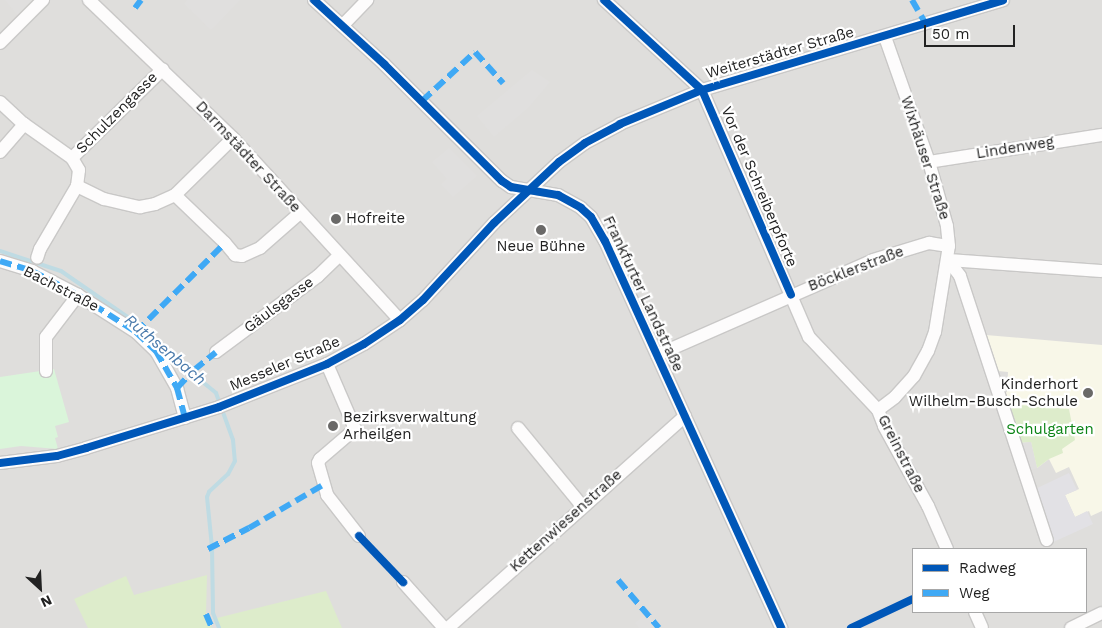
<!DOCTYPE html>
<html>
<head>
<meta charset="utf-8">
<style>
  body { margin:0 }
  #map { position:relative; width:1102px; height:628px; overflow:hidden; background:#f0eeeb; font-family:"Work Sans",sans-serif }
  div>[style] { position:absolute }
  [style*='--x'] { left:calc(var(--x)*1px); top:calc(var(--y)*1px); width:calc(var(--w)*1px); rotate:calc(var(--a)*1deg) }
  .residential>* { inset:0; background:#dfdedc }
  .education>* { inset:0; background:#f8f7e8 }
  .grass>* { inset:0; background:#ddeccb }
  .park>* { inset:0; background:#daf5da }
  .parking>* { inset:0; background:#e0dfde }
  .plaza>* { inset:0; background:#e2e1e5 }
  .stream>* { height:4px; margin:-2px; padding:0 2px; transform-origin:2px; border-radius:2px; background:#bfdbe3 }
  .roads { filter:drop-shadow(1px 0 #c9c8c7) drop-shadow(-1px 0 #c9c8c7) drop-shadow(0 1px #c9c8c7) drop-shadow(0 -1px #c9c8c7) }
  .minor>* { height:12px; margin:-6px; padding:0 6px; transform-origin:6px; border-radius:6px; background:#fdfcfc }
  .tram>* { height:1px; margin:-0.5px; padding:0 0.5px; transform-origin:0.5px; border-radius:0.5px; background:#ccc }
  .quiet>* { height:6px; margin-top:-3px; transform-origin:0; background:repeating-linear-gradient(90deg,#3fa9f5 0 12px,transparent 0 18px) }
  .cycleway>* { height:8px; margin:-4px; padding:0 4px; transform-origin:4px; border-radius:4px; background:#0057b8 }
  .dots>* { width:14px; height:14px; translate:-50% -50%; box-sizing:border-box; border:2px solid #fff; border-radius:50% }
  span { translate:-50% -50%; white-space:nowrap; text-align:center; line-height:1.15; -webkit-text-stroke:4.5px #fff; paint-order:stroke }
  .street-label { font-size:15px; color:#222 }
  .poi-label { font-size:15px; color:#222 }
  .left { translate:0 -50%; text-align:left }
  .right { translate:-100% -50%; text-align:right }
  .park-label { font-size:15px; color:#0c8416 }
  .water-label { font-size:16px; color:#4a7aab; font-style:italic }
  .legend { position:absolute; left:912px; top:548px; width:175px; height:65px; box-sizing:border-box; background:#fff; border:1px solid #a7a7a7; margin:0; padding:6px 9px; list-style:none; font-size:15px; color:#222 }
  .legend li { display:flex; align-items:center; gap:10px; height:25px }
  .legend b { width:25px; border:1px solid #a7a7a7 }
  .north { position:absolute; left:15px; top:563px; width:50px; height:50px; -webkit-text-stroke:4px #fff; paint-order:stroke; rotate:155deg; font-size:14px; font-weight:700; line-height:20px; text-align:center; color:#222 }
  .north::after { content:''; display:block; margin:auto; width:18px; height:22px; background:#222; clip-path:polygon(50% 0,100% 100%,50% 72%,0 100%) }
  .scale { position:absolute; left:924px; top:25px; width:91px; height:22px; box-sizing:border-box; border:2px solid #222; border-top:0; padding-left:6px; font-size:15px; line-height:18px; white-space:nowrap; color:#222; -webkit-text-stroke:4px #fff; paint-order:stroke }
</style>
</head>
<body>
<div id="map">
  <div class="residential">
    <div style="clip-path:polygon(evenodd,0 0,1102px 0,1102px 628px,0 628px,0 0,913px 549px,1086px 549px,1086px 612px,913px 612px,913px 549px)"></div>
  </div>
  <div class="education">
    <div style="clip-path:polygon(986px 335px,1102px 345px,1102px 511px,1091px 516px,1089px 511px,1075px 517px,1065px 495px,1079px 489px,1069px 467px,1056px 473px,1049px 459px,1037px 468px,1031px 442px,1020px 443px,1005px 393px,1007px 392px,1008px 372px,998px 371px)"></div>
  </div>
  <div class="grass">
    <div style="clip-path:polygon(1008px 404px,1069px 409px,1075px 440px,1062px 449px,1063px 453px,1049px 459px,1037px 468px,1031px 442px,1020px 443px)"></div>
    <div style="clip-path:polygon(207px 575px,206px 614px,212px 628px,88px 628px,74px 599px,126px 576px,134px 595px)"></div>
    <div style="clip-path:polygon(326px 591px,342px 628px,220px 628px,217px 618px)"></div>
  </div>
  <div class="park">
    <div style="clip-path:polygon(54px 369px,69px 422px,55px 426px,58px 437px,55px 438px,58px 449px,21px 446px,0 449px,0 377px)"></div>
  </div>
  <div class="parking">
    <div style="clip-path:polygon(5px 0,34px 0,18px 16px)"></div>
    <div style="clip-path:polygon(187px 0,240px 0,211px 30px,184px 4px)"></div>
    <div style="clip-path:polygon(532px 70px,550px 82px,529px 107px,494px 137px,477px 116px)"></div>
    <div style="clip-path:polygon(449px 148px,477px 176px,453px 197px,441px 184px,447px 179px,432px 162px)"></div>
    <div style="clip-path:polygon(1031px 442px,1037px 468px,1028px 471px,1020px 443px)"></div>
    <div style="clip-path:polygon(646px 614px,659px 628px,639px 628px,635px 623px)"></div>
  </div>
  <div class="plaza">
    <div style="clip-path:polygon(1069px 473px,1077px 490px,1065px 495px,1075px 517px,1087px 511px,1093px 524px,1049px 544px,1031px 491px)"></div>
  </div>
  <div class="stream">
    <div style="--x:0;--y:251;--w:64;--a:18.2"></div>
    <div style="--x:61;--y:271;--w:90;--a:34.6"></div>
    <div style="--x:135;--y:322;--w:17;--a:45"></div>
    <div style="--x:159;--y:346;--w:74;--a:39.5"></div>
    <div style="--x:216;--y:393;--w:50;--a:70.1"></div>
    <div style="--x:233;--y:440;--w:21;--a:85"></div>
    <div style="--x:235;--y:461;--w:15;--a:118"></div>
    <div style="--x:228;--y:474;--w:26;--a:137"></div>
    <div style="--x:209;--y:492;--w:5;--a:112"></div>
    <div style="--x:207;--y:497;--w:50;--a:84.3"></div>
    <div style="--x:212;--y:547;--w:66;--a:89.1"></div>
    <div style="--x:213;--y:613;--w:16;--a:68"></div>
  </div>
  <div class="roads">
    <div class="minor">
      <div style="--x:89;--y:0;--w:199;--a:43.8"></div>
      <div style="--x:233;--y:138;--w:247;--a:47.5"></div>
      <div style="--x:314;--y:0;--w:95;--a:42.4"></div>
      <div style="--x:384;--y:64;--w:166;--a:44.8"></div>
      <div style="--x:502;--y:181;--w:11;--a:34"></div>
      <div style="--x:511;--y:187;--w:48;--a:9.7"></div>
      <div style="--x:558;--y:195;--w:26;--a:29"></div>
      <div style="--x:581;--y:208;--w:13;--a:42"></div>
      <div style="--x:591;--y:217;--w:28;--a:60"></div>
      <div style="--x:605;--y:241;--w:425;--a:65.5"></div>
      <div style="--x:604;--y:0;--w:133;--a:42.6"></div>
      <div style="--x:702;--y:90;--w:269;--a:66.6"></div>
      <div style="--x:809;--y:337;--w:100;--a:46.6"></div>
      <div style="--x:878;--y:410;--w:17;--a:69"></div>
      <div style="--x:884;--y:426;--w:91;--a:61.2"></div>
      <div style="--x:928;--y:506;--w:47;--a:66.2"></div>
      <div style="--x:343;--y:25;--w:35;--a:-46"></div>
      <div style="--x:0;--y:43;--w:61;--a:-45"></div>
      <div style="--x:0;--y:102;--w:33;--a:43"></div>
      <div style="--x:24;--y:124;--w:59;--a:35.3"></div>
      <div style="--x:72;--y:158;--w:14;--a:60"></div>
      <div style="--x:79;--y:170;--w:16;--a:97"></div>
      <div style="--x:77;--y:186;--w:73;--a:120.4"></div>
      <div style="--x:40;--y:249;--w:9;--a:108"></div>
      <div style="--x:0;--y:152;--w:37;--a:-49"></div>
      <div style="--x:72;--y:158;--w:127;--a:-44.4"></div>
      <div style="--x:929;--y:162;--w:175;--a:-8.9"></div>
      <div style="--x:77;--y:186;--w:30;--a:26"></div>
      <div style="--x:104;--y:199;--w:37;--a:13"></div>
      <div style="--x:140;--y:207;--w:15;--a:-11"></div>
      <div style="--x:155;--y:204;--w:22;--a:-24"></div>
      <div style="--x:175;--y:195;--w:69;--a:43.8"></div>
      <div style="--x:225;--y:243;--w:16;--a:50"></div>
      <div style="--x:235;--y:255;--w:7;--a:8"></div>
      <div style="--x:242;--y:256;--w:20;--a:-24"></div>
      <div style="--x:260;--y:248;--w:53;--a:-41.2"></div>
      <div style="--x:175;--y:195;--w:81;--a:-44.5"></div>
      <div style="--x:948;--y:260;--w:20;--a:53"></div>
      <div style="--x:960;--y:276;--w:278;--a:71.8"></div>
      <div style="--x:948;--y:260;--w:154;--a:4.1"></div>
      <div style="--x:0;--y:261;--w:34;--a:17"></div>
      <div style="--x:32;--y:271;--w:52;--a:27.6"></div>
      <div style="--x:78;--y:295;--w:69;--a:32.5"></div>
      <div style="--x:136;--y:332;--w:28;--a:44"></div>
      <div style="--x:156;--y:351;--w:43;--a:60.4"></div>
      <div style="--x:177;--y:388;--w:31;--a:75"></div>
      <div style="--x:216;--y:352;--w:127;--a:-36.7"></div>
      <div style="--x:318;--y:276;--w:30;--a:-44"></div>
      <div style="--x:657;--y:355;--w:236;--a:-23.7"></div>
      <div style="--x:873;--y:260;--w:59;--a:-16.9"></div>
      <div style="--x:929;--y:243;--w:20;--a:9"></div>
      <div style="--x:327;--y:364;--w:71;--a:66.7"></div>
      <div style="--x:355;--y:429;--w:46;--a:139.4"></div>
      <div style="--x:320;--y:459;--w:4;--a:117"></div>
      <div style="--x:318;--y:463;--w:33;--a:74"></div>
      <div style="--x:327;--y:495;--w:52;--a:52"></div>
      <div style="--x:46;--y:371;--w:34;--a:-90"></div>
      <div style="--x:46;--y:337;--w:53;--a:-52.7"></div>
      <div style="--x:878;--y:410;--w:21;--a:-37"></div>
      <div style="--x:895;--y:397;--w:28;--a:-48"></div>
      <div style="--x:914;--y:376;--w:29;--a:-61"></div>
      <div style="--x:928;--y:351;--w:20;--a:-70"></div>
      <div style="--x:935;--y:332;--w:87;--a:-80.8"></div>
      <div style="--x:949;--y:246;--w:20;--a:-96"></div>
      <div style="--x:947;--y:226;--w:66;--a:-105.7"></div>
      <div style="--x:929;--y:162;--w:133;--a:-109.4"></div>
      <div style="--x:518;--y:428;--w:101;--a:50.6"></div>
      <div style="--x:0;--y:463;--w:57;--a:-7"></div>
      <div style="--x:57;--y:456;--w:30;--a:-15"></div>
      <div style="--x:86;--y:448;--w:139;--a:-17.1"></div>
      <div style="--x:219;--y:407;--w:116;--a:-21.7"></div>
      <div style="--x:327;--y:364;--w:42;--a:-28.4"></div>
      <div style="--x:364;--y:344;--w:43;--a:-33.7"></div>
      <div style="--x:400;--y:320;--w:30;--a:-41"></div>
      <div style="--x:423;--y:300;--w:105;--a:-47.3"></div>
      <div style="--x:494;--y:223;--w:89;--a:-43.2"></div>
      <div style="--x:559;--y:162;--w:32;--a:-36"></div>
      <div style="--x:585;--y:143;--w:40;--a:-28"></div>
      <div style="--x:620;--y:124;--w:89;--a:-22.5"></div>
      <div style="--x:702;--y:90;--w:314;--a:-16.6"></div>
      <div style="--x:403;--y:582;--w:62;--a:48.3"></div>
      <div style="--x:975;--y:612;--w:17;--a:66"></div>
      <div style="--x:448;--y:628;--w:318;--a:-41.8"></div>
      <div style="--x:1071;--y:628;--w:34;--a:-26"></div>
    </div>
  </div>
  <div class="tram">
    <div style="--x:309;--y:0;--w:98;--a:42.1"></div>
    <div style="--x:382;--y:66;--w:166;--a:44.8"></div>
    <div style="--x:500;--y:183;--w:13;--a:32"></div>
    <div style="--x:511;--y:190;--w:46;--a:10.1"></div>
    <div style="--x:556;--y:198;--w:16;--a:22"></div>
    <div style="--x:571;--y:204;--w:23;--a:38"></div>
    <div style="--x:589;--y:218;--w:28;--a:60"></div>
    <div style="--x:603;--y:242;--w:424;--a:65.6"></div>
  </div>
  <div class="quiet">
    <div style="--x:912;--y:0;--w:28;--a:60"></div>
    <div style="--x:135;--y:8;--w:10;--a:-53"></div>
    <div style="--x:422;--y:101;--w:72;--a:-42.8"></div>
    <div style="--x:475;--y:52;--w:42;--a:47.9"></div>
    <div style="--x:0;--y:261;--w:34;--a:17"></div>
    <div style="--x:32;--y:271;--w:52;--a:27.6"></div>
    <div style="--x:78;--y:295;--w:69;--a:32.5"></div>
    <div style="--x:136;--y:332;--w:28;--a:44"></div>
    <div style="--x:156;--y:351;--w:43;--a:60.4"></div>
    <div style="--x:177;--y:388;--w:31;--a:75"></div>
    <div style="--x:136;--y:332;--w:126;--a:-45"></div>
    <div style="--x:177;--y:388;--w:25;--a:-47"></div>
    <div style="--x:194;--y:370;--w:28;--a:-39"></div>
    <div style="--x:208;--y:549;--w:46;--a:-27.1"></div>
    <div style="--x:249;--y:528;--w:86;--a:-30.2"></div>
    <div style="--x:618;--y:580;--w:63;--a:49.5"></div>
    <div style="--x:206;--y:614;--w:15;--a:67"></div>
  </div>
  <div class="cycleway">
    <div style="--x:314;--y:0;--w:95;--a:42.4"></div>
    <div style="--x:384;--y:64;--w:166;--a:44.8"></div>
    <div style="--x:502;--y:181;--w:11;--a:34"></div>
    <div style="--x:511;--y:187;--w:48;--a:9.7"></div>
    <div style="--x:558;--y:195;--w:26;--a:29"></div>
    <div style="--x:581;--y:208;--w:13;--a:42"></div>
    <div style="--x:591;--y:217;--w:28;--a:60"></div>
    <div style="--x:605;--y:241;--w:425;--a:65.5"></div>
    <div style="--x:604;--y:0;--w:133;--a:42.6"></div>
    <div style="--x:702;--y:90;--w:223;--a:66.5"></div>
    <div style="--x:0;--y:463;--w:57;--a:-7"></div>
    <div style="--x:57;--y:456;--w:30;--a:-15"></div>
    <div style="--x:86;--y:448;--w:139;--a:-17.1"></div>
    <div style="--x:219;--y:407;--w:116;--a:-21.7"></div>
    <div style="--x:327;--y:364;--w:42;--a:-28.4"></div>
    <div style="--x:364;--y:344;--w:43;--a:-33.7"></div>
    <div style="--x:400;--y:320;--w:30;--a:-41"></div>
    <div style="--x:423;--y:300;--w:105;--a:-47.3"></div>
    <div style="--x:494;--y:223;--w:89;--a:-43.2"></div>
    <div style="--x:559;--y:162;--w:32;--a:-36"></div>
    <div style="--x:585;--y:143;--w:40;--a:-28"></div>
    <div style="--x:620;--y:124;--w:89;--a:-22.5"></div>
    <div style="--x:702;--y:90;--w:314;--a:-16.6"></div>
    <div style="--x:359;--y:536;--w:64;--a:46.3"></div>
    <div style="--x:851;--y:628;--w:68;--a:-25.1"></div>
  </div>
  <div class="dots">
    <div style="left:336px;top:219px;background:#6a6968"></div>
    <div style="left:541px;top:230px;background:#6a6968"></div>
    <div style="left:1088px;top:393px;background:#6a6968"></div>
    <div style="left:333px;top:426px;background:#6a6968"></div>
  </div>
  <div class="street-label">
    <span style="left:780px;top:53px;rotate:-16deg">Weiterstädter Straße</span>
    <span style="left:117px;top:113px;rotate:-45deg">Schulzengasse</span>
    <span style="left:1015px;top:148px;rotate:-9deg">Lindenweg</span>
    <span style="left:248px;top:157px;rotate:47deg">Darmstädter Straße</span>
    <span style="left:925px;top:158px;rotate:72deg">Wixhäuser Straße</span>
    <span style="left:759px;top:187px;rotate:67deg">Vor der Schreiberpforte</span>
    <span style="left:856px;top:269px;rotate:-21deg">Böcklerstraße</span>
    <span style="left:61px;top:289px;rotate:27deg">Bachstraße</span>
    <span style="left:643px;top:294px;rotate:65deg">Frankfurter Landstraße</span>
    <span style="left:279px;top:305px;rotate:-37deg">Gäulsgasse</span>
    <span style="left:285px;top:364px;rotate:-23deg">Messeler Straße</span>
    <span style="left:901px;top:454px;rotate:63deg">Greinstraße</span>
    <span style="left:566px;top:521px;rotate:-42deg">Kettenwiesenstraße</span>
  </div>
  <div class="poi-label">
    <span class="left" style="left:346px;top:219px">Hofreite</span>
    <span style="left:541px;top:247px">Neue Bühne</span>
    <span class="right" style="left:1078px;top:393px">Kinderhort<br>Wilhelm-Busch-Schule</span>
    <span class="left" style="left:343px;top:426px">Bezirksverwaltung<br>Arheilgen</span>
  </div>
  <div class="park-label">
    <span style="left:1050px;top:430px">Schulgarten</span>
  </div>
  <div class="water-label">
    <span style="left:165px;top:350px;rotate:40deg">Ruthsenbach</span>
  </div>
  <ul class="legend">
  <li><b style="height:6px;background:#0057b8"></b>Radweg</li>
  <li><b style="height:6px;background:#3fa9f5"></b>Weg</li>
  </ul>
  <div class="north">N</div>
  <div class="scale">50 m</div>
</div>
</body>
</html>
